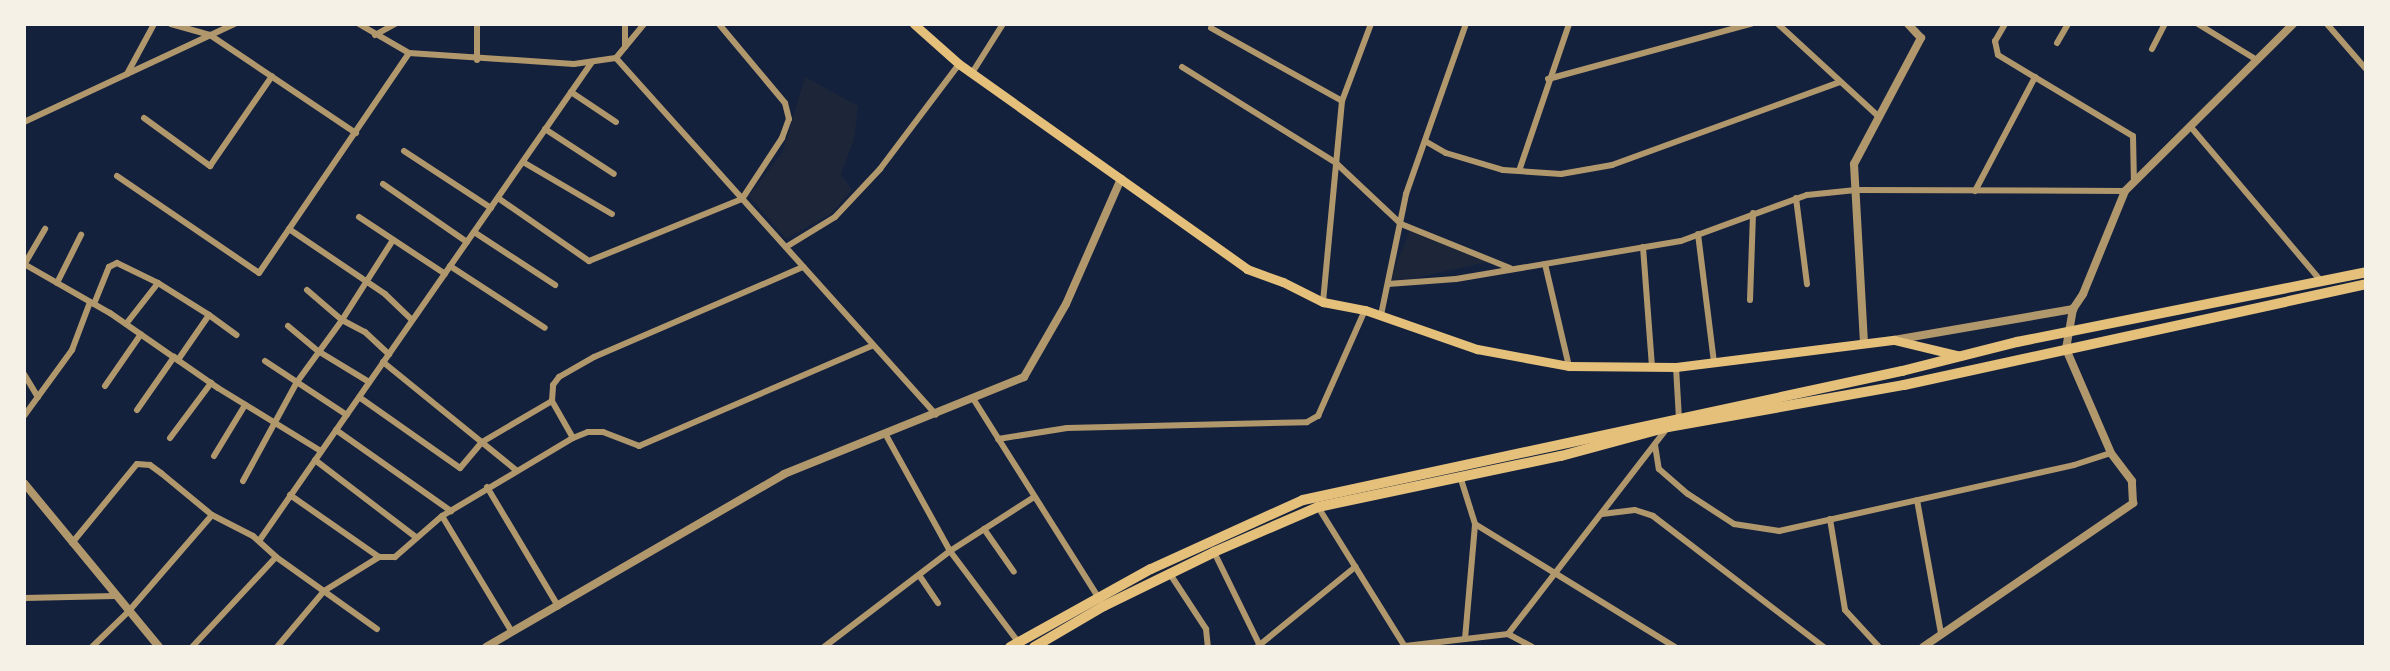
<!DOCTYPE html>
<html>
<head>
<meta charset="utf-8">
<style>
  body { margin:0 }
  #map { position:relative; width:2390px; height:671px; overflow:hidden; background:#14213d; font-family:"Times New Roman",serif }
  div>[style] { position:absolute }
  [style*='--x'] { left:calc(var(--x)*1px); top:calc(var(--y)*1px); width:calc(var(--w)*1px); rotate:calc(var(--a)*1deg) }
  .green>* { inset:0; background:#1d2539 }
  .minor>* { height:6px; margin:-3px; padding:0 3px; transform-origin:3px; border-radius:3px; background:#b1986c }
  .tertiary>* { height:8px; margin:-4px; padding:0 4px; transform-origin:4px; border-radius:4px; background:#b1986c }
  .secondary>* { height:9px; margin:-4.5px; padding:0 4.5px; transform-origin:4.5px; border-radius:4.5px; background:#e5c07b }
  .primary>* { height:10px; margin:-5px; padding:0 5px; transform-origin:5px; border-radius:5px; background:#e5c07b }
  span { translate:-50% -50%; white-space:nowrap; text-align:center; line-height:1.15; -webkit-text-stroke:8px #f6f1e7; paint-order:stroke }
  .frame { position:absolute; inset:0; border:26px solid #f6f1e7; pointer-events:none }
</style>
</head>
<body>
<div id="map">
  <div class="green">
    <div style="clip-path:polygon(805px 77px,858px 106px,854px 139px,841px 174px,852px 190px,832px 213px,786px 239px,749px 196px,783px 151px)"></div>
    <div style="clip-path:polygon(1411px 228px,1492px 261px,1388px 284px)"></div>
  </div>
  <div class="minor">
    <div style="--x:171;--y:24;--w:41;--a:15.8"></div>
    <div style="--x:210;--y:35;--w:176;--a:33.9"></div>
    <div style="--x:359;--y:24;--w:58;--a:30.1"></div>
    <div style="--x:409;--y:53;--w:165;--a:3.8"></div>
    <div style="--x:574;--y:64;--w:42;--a:-8.1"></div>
    <div style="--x:616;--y:58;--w:44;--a:-50.5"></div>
    <div style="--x:477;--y:24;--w:36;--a:90"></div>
    <div style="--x:1778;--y:24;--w:137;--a:42.6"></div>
    <div style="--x:2005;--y:24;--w:20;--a:120"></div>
    <div style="--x:1995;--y:41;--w:14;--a:78"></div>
    <div style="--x:1998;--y:55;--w:157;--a:31"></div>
    <div style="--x:2133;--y:136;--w:46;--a:88.8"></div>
    <div style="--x:2198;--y:24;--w:69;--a:31.4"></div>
    <div style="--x:2327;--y:24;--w:60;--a:49.1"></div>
    <div style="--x:1211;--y:28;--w:150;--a:29.1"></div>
    <div style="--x:375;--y:35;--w:23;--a:-29"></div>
    <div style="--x:2057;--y:43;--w:22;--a:-60"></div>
    <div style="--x:625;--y:47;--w:23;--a:-90"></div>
    <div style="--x:2152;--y:49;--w:28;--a:-63"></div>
    <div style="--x:616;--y:58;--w:479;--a:48.1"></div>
    <div style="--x:1182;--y:67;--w:181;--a:31.9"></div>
    <div style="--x:1336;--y:163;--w:89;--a:43.2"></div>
    <div style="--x:1401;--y:224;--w:118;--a:22"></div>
    <div style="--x:972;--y:73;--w:58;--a:-57.7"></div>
    <div style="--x:127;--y:74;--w:57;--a:-61.6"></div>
    <div style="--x:1548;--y:79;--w:210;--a:-15.2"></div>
    <div style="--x:571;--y:92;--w:54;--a:33.7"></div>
    <div style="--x:144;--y:118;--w:82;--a:36"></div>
    <div style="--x:210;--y:166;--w:109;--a:-55.4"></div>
    <div style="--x:24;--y:122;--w:232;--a:-25"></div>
    <div style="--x:2190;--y:126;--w:202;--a:49.8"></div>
    <div style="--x:545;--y:129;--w:82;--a:33.1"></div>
    <div style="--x:1425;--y:141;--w:24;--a:30"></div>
    <div style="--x:1446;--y:153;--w:59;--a:16.6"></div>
    <div style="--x:1503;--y:170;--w:58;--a:3.9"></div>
    <div style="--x:1561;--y:174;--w:52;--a:-10"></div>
    <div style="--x:1612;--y:165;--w:243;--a:-20"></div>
    <div style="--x:404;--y:151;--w:104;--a:33.2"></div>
    <div style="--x:523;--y:162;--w:103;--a:30.3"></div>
    <div style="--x:1519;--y:171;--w:155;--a:-71.2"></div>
    <div style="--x:117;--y:176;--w:172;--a:34.3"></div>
    <div style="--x:259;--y:273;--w:266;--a:-55.7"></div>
    <div style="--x:383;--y:184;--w:102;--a:34.6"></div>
    <div style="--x:1975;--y:191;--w:129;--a:-62.2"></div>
    <div style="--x:498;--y:198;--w:111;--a:34.7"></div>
    <div style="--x:589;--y:261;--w:165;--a:-22.1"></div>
    <div style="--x:742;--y:199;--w:73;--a:-56.7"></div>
    <div style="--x:782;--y:138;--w:20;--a:-70"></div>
    <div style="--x:789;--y:119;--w:16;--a:-104"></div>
    <div style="--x:785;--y:103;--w:103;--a:-129.9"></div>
    <div style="--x:1796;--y:198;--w:87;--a:82.7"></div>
    <div style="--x:359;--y:217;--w:103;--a:33.5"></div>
    <div style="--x:289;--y:229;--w:116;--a:34.1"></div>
    <div style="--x:385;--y:294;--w:37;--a:44"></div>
    <div style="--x:474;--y:232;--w:97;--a:33.2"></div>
    <div style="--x:1698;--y:234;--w:130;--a:82.9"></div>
    <div style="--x:786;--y:247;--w:57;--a:-31.5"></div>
    <div style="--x:835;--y:217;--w:66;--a:-46.8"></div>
    <div style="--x:880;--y:169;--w:131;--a:-53"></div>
    <div style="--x:1643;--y:247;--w:120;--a:85.7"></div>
    <div style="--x:24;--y:264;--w:99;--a:29.7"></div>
    <div style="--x:110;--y:313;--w:131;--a:34.8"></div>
    <div style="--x:218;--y:388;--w:121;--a:31.5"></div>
    <div style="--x:1545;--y:264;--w:105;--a:76.8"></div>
    <div style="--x:24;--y:265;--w:42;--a:-59.7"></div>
    <div style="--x:450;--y:266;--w:113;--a:33.1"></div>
    <div style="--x:57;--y:283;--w:54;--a:-63.4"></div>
    <div style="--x:1388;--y:284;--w:68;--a:-4.2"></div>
    <div style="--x:1456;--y:279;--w:228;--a:-9.6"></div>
    <div style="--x:1681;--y:241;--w:134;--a:-20.1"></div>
    <div style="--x:1807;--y:195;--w:49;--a:-5.8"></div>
    <div style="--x:1856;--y:190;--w:269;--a:0.2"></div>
    <div style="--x:307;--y:290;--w:46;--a:40.6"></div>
    <div style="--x:342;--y:320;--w:26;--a:28"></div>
    <div style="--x:365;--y:332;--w:33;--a:43"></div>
    <div style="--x:1750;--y:300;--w:87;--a:-88"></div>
    <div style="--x:1323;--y:302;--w:202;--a:-84.6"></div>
    <div style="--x:1342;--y:101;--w:82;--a:-69.4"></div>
    <div style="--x:94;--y:304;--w:40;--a:-68"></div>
    <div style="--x:109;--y:267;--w:9;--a:-27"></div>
    <div style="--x:117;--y:263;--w:46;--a:26"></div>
    <div style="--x:209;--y:315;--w:34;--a:36"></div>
    <div style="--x:1381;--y:315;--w:124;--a:-78.3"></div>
    <div style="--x:1406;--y:194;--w:180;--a:-70.6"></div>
    <div style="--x:126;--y:324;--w:52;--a:-52"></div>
    <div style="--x:158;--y:283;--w:60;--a:32.1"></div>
    <div style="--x:209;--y:315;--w:55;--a:124.6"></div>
    <div style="--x:288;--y:326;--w:39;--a:40"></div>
    <div style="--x:318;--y:351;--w:60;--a:31.3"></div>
    <div style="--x:265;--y:361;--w:98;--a:33.4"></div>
    <div style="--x:383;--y:362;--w:171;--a:39.1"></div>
    <div style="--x:1676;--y:367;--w:52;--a:86.7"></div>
    <div style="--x:24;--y:374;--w:27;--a:59"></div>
    <div style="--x:105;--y:386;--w:63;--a:-55.3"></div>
    <div style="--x:974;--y:400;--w:236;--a:57.8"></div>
    <div style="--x:552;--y:401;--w:16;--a:-86"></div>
    <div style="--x:553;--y:385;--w:10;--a:-53"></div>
    <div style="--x:559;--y:377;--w:40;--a:-29.7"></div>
    <div style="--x:594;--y:357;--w:228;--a:-23.3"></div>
    <div style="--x:137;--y:410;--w:65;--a:-55.1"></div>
    <div style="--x:24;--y:416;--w:82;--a:-54"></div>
    <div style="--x:72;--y:350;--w:51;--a:-69.4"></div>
    <div style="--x:336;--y:430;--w:141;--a:35.2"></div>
    <div style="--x:170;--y:438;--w:69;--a:-53.3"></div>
    <div style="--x:573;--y:438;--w:16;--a:-22"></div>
    <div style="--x:588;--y:432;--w:15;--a:0"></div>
    <div style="--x:603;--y:432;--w:39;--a:21"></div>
    <div style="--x:639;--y:446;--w:255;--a:-23.3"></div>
    <div style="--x:998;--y:439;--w:70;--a:-9.1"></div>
    <div style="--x:1067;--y:428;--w:240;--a:-1.4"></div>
    <div style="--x:1307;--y:422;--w:13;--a:-29"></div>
    <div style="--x:1318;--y:416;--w:116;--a:-66.1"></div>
    <div style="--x:1655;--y:445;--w:24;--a:81"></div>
    <div style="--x:1659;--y:469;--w:38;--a:41"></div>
    <div style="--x:1688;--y:494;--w:55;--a:33.1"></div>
    <div style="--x:1734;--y:524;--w:46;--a:8.8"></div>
    <div style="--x:1779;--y:531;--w:302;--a:-12.6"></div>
    <div style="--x:2074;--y:465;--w:39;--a:-18"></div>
    <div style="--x:214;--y:456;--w:60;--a:-58.7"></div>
    <div style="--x:315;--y:460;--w:128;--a:37.4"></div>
    <div style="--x:1460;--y:476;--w:50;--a:72.6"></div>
    <div style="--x:1475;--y:524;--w:235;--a:31.6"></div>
    <div style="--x:243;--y:481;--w:113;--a:-61.4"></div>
    <div style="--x:297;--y:382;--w:77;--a:-54"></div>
    <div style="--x:342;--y:320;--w:95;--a:-57.5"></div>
    <div style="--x:487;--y:487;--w:139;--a:59.2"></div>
    <div style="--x:290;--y:495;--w:108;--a:34.9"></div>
    <div style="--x:379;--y:557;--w:16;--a:0"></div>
    <div style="--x:395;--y:557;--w:62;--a:-41.1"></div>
    <div style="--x:442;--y:516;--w:152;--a:-30.8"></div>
    <div style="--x:573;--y:438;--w:43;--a:-119.6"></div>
    <div style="--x:552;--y:401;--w:81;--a:149.6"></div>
    <div style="--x:482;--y:442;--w:34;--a:130"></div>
    <div style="--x:460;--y:468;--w:123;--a:-144.9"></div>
    <div style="--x:1917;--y:500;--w:136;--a:79.8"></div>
    <div style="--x:1318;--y:507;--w:165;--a:58.1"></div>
    <div style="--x:1602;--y:514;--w:33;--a:-7"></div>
    <div style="--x:1635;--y:510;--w:19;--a:18"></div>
    <div style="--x:1653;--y:516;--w:215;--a:37.5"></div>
    <div style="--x:442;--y:516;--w:135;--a:58.9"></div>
    <div style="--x:1830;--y:519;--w:92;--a:80.6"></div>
    <div style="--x:1845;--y:610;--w:50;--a:47.4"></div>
    <div style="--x:984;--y:529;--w:52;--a:55.1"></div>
    <div style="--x:259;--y:541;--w:583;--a:-55.19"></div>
    <div style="--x:72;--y:543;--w:102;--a:-50.6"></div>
    <div style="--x:137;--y:464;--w:13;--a:4"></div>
    <div style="--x:150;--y:465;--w:14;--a:36"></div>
    <div style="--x:161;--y:473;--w:66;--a:39.5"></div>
    <div style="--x:1214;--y:552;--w:105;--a:63.9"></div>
    <div style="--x:276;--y:557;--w:124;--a:35.5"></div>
    <div style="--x:1170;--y:574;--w:66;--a:56.8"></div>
    <div style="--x:1206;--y:629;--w:18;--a:84"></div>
    <div style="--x:919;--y:575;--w:34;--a:56"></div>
    <div style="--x:24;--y:598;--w:91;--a:-1.3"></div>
    <div style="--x:1508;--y:634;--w:27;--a:28"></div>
    <div style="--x:1465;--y:639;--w:115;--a:-85"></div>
    <div style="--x:1405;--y:646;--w:104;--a:-6.6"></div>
    <div style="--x:1508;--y:634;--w:262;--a:-52.3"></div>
    <div style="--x:92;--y:647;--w:50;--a:-44.2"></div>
    <div style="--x:128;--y:612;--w:128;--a:-49.1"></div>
    <div style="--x:212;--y:515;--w:46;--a:27.1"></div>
    <div style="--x:253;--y:536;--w:31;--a:42"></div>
    <div style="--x:276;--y:557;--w:123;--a:133"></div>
    <div style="--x:277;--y:647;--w:73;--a:-50"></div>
    <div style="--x:324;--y:591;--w:65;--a:-31.7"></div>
    <div style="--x:824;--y:647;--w:158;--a:-37.3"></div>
    <div style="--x:950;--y:551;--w:132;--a:-118.9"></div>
    <div style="--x:1022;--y:647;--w:120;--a:-126.9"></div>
    <div style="--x:950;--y:551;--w:100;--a:-32.7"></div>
    <div style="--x:1257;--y:647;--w:127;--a:-39.2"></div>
  </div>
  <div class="tertiary">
    <div style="--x:1894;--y:340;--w:182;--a:-9.8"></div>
    <div style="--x:2073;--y:309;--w:18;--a:-56"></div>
    <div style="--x:2083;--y:294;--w:111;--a:-67.8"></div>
    <div style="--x:2125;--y:191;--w:237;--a:-44.8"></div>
    <div style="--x:1864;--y:343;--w:179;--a:-93.2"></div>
    <div style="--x:1854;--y:164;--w:143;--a:-62"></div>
    <div style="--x:1921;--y:38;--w:19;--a:-133"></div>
    <div style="--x:24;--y:483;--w:212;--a:50.5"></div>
    <div style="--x:486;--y:647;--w:345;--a:-30.1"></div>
    <div style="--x:784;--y:474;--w:259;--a:-22"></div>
    <div style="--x:1024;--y:377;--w:84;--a:-60.1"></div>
    <div style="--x:1066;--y:304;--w:137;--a:-66.3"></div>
    <div style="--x:1923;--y:647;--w:255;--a:-34.4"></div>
    <div style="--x:2133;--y:503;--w:22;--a:-93"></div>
    <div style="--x:2132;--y:481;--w:35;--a:-127"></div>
    <div style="--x:2111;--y:453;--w:113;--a:-113.4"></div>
    <div style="--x:2066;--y:349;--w:41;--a:-80.1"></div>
  </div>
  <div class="secondary">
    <div style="--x:914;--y:24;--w:60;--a:41.6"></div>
    <div style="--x:959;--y:64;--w:354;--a:35.4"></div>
    <div style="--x:1247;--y:269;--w:38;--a:20"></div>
    <div style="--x:1283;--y:282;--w:45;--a:26.6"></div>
    <div style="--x:1323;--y:302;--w:43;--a:10.8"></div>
    <div style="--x:1365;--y:310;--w:119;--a:19.2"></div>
    <div style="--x:1477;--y:349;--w:94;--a:10.5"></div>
    <div style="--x:1569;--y:366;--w:107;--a:0.5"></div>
    <div style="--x:1676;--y:367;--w:220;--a:-7.1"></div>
    <div style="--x:1894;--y:340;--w:68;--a:13.6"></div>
  </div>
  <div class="primary">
    <div style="--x:1010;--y:647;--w:161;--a:-29"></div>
    <div style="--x:1151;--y:569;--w:167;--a:-24.4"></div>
    <div style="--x:1303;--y:500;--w:613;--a:-12.15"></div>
    <div style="--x:1902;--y:371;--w:119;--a:-14.2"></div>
    <div style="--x:2017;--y:342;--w:356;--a:-11.3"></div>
    <div style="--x:1034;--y:647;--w:81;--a:-30.4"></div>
    <div style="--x:1104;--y:606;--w:123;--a:-26.1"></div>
    <div style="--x:1214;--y:552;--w:113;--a:-23.4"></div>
    <div style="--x:1318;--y:507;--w:248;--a:-11.9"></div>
    <div style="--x:1561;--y:456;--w:111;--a:-15.2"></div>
    <div style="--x:1668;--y:427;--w:240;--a:-10.1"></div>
    <div style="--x:1904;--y:385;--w:473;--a:-12.3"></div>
  </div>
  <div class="frame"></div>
</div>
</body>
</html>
